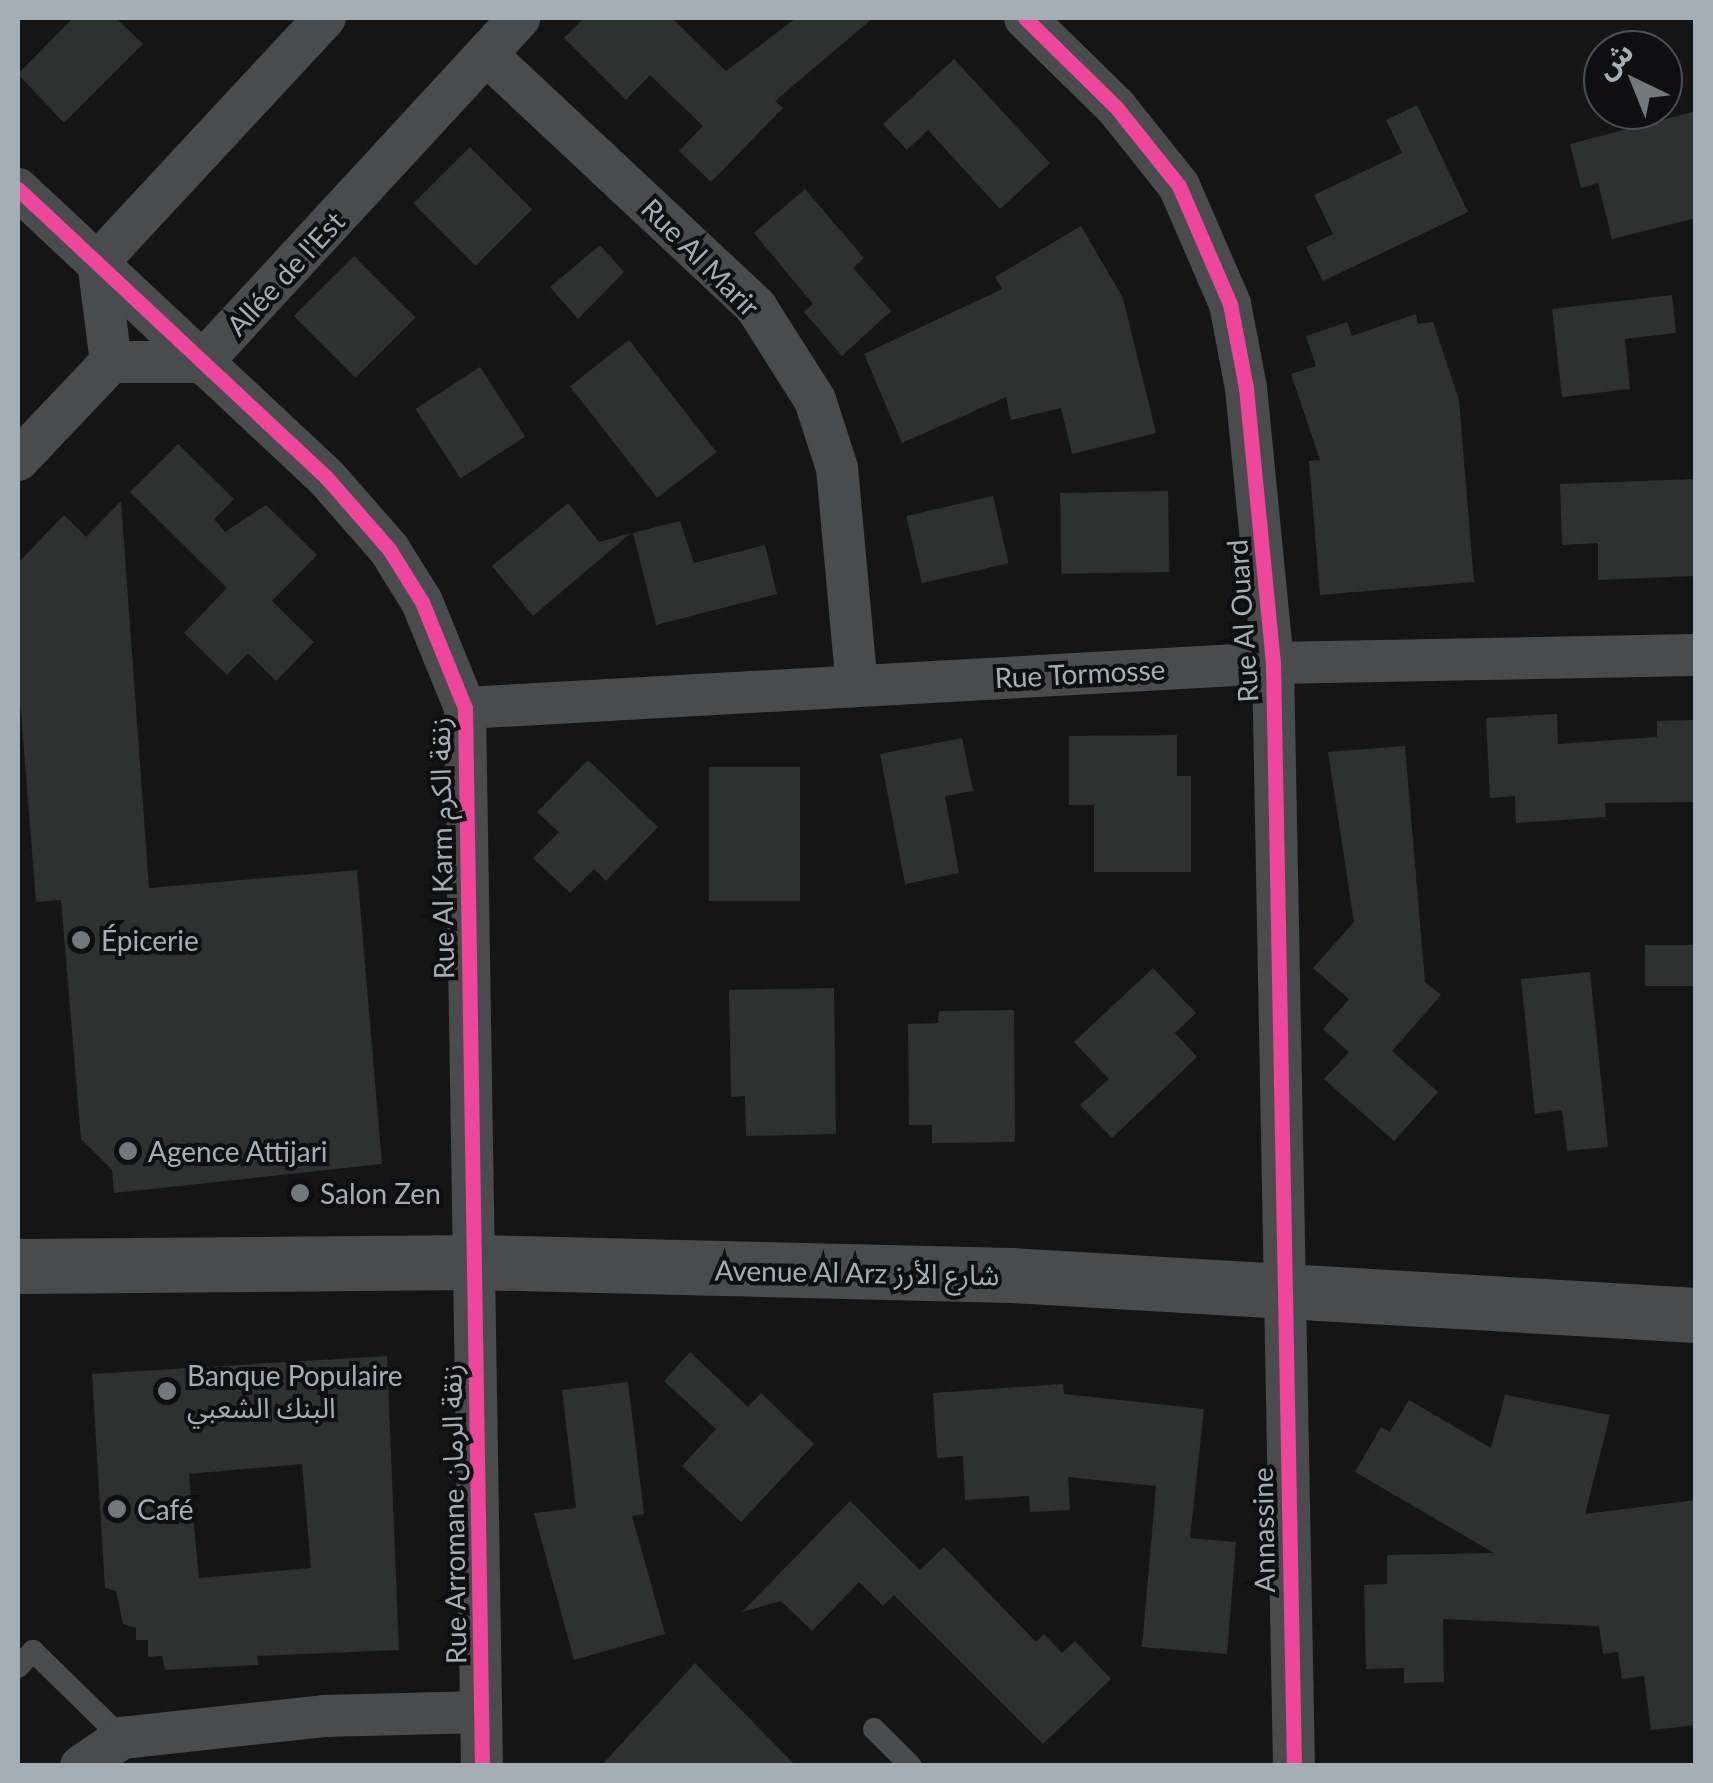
<!DOCTYPE html>
<html>
<head>
<meta charset="utf-8">
<style>
  body { margin:0 }
  #map { position:relative; width:1713px; height:1783px; overflow:hidden; background:#151515; font-family:Lato,"Noto Sans Arabic",sans-serif }
  div>[style] { position:absolute }
  [style*='--x'] { left:calc(var(--x)*1px); top:calc(var(--y)*1px); width:calc(var(--w)*1px); rotate:calc(var(--a)*1deg) }
  .building>* { inset:0; background:#2f3030; transform-origin:0 0 }
  .service>* { height:22px; margin:-11px; padding:0 11px; transform-origin:11px; border-radius:11px; background:#494b4d }
  .minor>* { height:42px; margin:-21px; padding:0 21px; transform-origin:21px; border-radius:21px; background:#494b4d }
  .tertiary>* { height:55px; margin:-27.5px; padding:0 27.5px; transform-origin:27.5px; border-radius:27.5px; background:#494b4d }
  .cycleway>* { height:15px; margin:-7.5px; padding:0 7.5px; transform-origin:7.5px; border-radius:7.5px; background:#ed469a }
  .dots>* { width:28px; height:28px; translate:-50% -50%; box-sizing:border-box; border:5px solid #0f0f11; border-radius:50% }
  span { translate:-50% -50%; white-space:nowrap; text-align:center; line-height:1.15; -webkit-text-stroke:8px #0f0f11; paint-order:stroke }
  .street-label { font-size:28px; color:#a6aeb5 }
  .poi-label { font-size:28px; color:#a6aeb5 }
  .left { translate:0 -50%; text-align:left }
  .frame { position:absolute; inset:0; border:20px solid #a6aeb5; pointer-events:none }
  .north { position:absolute; left:1583px; top:30px; width:100px; height:100px; box-sizing:border-box; background:#0f0f11; border:2px solid #4b4f53; border-radius:50%; rotate:317deg; font-size:28px; font-weight:700; line-height:40px; text-align:center; color:#a6aeb5 }
  .north::after { content:''; display:block; margin:auto; width:35px; height:45px; background:#73787d; clip-path:polygon(50% 0,100% 100%,50% 72%,0 100%) }
</style>
</head>
<body>
<div id="map">
  <div class="building">
    <div style="clip-path:polygon(73px 18px,116px 18px,143px 44px,64px 123px,18px 74px)"></div>
    <div style="clip-path:polygon(584px 18px,672px 18px,726px 71px,796px 18px,873px 18px,775px 101px,783px 108px,711px 182px,679px 151px,703px 126px,650px 75px,626px 100px,564px 38px)"></div>
    <div style="clip-path:polygon(954px 59px,1050px 163px,1000px 209px,928px 130px,907px 150px,883px 124px)"></div>
    <div style="clip-path:polygon(1417px 105px,1468px 212px,1323px 281px,1306px 247px,1333px 234px,1314px 195px,1402px 153px,1386px 120px)"></div>
    <div style="clip-path:polygon(1696px 111px,1696px 218px,1612px 239px,1598px 183px,1581px 188px,1570px 144px)"></div>
    <div style="left:470px;top:147px;width:88px;height:80px;rotate:45deg"></div>
    <div style="clip-path:polygon(805px 189px,864px 258px,853px 268px,891px 311px,842px 356px,804px 312px,813px 304px,754px 233px)"></div>
    <div style="clip-path:polygon(1081px 226px,1123px 298px,1156px 433px,1072px 454px,1061px 408px,1011px 420px,1006px 397px,902px 443px,864px 354px,1002px 289px,995px 277px)"></div>
    <div style="clip-path:polygon(600px 245px,624px 272px,578px 319px,550px 287px)"></div>
    <div style="left:354px;top:256px;width:87px;height:85px;rotate:45deg"></div>
    <div style="clip-path:polygon(1672px 295px,1676px 333px,1625px 339px,1630px 389px,1562px 397px,1552px 309px)"></div>
    <div style="clip-path:polygon(1416px 314px,1418px 324px,1433px 322px,1459px 400px,1474px 582px,1320px 595px,1309px 461px,1320px 460px,1291px 374px,1316px 366px,1306px 336px,1347px 322px,1352px 336px)"></div>
    <div style="left:629px;top:340px;width:142px;height:75px;rotate:52deg"></div>
    <div style="left:480px;top:367px;width:83px;height:77px;rotate:57deg"></div>
    <div style="clip-path:polygon(178px 444px,234px 499px,214px 519px,225px 532px,266px 505px,317px 555px,272px 601px,314px 642px,276px 681px,248px 653px,227px 675px,184px 633px,227px 588px,130px 492px)"></div>
    <div style="clip-path:polygon(1696px 479px,1696px 576px,1598px 580px,1598px 543px,1562px 545px,1560px 484px)"></div>
    <div style="left:1168px;top:491px;width:81px;height:108px;rotate:89deg"></div>
    <div style="left:993px;top:496px;width:69px;height:89px;rotate:77deg"></div>
    <div style="clip-path:polygon(121px 501px,149px 888px,357px 870px,382px 1164px,114px 1193px,112px 1170px,81px 1139px,61px 900px,36px 902px,18px 675px,18px 563px,64px 515px,86px 537px)"></div>
    <div style="clip-path:polygon(568px 503px,599px 542px,631px 533px,533px 616px,492px 566px)"></div>
    <div style="clip-path:polygon(680px 521px,694px 563px,765px 545px,777px 594px,656px 625px,633px 533px)"></div>
    <div style="clip-path:polygon(1557px 714px,1558px 744px,1657px 737px,1657px 721px,1696px 720px,1696px 802px,1605px 803px,1606px 817px,1516px 823px,1515px 796px,1490px 798px,1486px 718px)"></div>
    <div style="clip-path:polygon(1177px 735px,1177px 776px,1191px 776px,1191px 872px,1094px 872px,1094px 805px,1069px 805px,1069px 736px)"></div>
    <div style="clip-path:polygon(962px 738px,973px 791px,945px 796px,959px 873px,905px 884px,880px 754px)"></div>
    <div style="clip-path:polygon(1405px 746px,1425px 982px,1441px 995px,1392px 1051px,1438px 1092px,1394px 1141px,1324px 1079px,1349px 1052px,1323px 1029px,1349px 999px,1313px 968px,1354px 922px,1328px 752px)"></div>
    <div style="clip-path:polygon(588px 760px,658px 827px,606px 881px,594px 869px,570px 893px,533px 858px,559px 832px,537px 812px)"></div>
    <div style="left:709px;top:767px;width:91px;height:134px"></div>
    <div style="left:1696px;top:945px;width:41px;height:51px;rotate:90deg"></div>
    <div style="clip-path:polygon(1153px 968px,1196px 1013px,1175px 1033px,1197px 1057px,1112px 1138px,1080px 1105px,1109px 1079px,1074px 1042px)"></div>
    <div style="clip-path:polygon(1590px 972px,1608px 1147px,1567px 1151px,1562px 1110px,1535px 1114px,1521px 979px)"></div>
    <div style="clip-path:polygon(834px 988px,836px 1134px,746px 1136px,745px 1096px,731px 1097px,729px 990px)"></div>
    <div style="clip-path:polygon(1014px 1010px,1015px 1142px,932px 1143px,932px 1125px,909px 1125px,908px 1024px,938px 1023px,939px 1011px)"></div>
    <div style="clip-path:polygon(690px 1352px,748px 1407px,761px 1393px,814px 1444px,741px 1522px,682px 1466px,716px 1429px,664px 1381px)"></div>
    <div style="clip-path:polygon(evenodd,387px 1356px,399px 1650px,257px 1656px,258px 1665px,165px 1670px,162px 1656px,148px 1657px,148px 1640px,136px 1640px,136px 1628px,123px 1624px,116px 1591px,105px 1588px,92px 1374px,387px 1356px,302px 1464px,311px 1568px,199px 1578px,189px 1474px,302px 1464px)"></div>
    <div style="clip-path:polygon(628px 1382px,644px 1514px,632px 1516px,665px 1634px,574px 1660px,534px 1513px,576px 1508px,562px 1390px)"></div>
    <div style="clip-path:polygon(1063px 1384px,1064px 1394px,1204px 1409px,1190px 1538px,1236px 1542px,1227px 1654px,1142px 1647px,1156px 1486px,1068px 1477px,1070px 1510px,1030px 1512px,1029px 1496px,965px 1500px,963px 1456px,937px 1458px,933px 1393px)"></div>
    <div style="clip-path:polygon(1505px 1395px,1610px 1415px,1585px 1514px,1696px 1500px,1696px 1725px,1651px 1730px,1644px 1676px,1622px 1679px,1618px 1652px,1603px 1654px,1599px 1626px,1443px 1619px,1444px 1682px,1404px 1683px,1404px 1668px,1366px 1669px,1364px 1585px,1387px 1584px,1387px 1555px,1494px 1553px,1355px 1472px,1381px 1427px,1390px 1432px,1409px 1400px,1491px 1448px)"></div>
    <div style="clip-path:polygon(850px 1501px,920px 1570px,944px 1547px,1036px 1642px,1044px 1634px,1062px 1653px,1075px 1641px,1111px 1679px,1043px 1744px,894px 1595px,883px 1606px,859px 1582px,812px 1631px,781px 1601px,742px 1612px)"></div>
    <div style="clip-path:polygon(695px 1663px,796px 1766px,601px 1766px)"></div>
  </div>
  <div class="service">
    <div style="--x:18;--y:1667;--w:22;--a:-47"></div>
    <div style="--x:33;--y:1651;--w:124;--a:44.3"></div>
    <div style="--x:874;--y:1729;--w:52;--a:45"></div>
  </div>
  <div class="minor">
    <div style="--x:1025;--y:18;--w:127;--a:44.4"></div>
    <div style="--x:1116;--y:107;--w:101;--a:51.4"></div>
    <div style="--x:1179;--y:186;--w:129;--a:66.6"></div>
    <div style="--x:1230;--y:304;--w:86;--a:79.2"></div>
    <div style="--x:1246;--y:388;--w:276;--a:84.4"></div>
    <div style="--x:1273;--y:663;--w:1103;--a:88.91"></div>
    <div style="--x:487;--y:55;--w:369;--a:43.1"></div>
    <div style="--x:756;--y:307;--w:110;--a:57.6"></div>
    <div style="--x:815;--y:400;--w:71;--a:72.1"></div>
    <div style="--x:837;--y:468;--w:219;--a:84.8"></div>
    <div style="--x:18;--y:189;--w:422;--a:43.1"></div>
    <div style="--x:326;--y:477;--w:96;--a:48.8"></div>
    <div style="--x:389;--y:549;--w:62;--a:58.1"></div>
    <div style="--x:422;--y:602;--w:114;--a:67.9"></div>
    <div style="--x:465;--y:708;--w:1058;--a:89.08"></div>
    <div style="--x:111;--y:362;--w:91;--a:0"></div>
    <div style="--x:202;--y:362;--w:468;--a:-47.3"></div>
    <div style="--x:111;--y:362;--w:101;--a:-97.4"></div>
    <div style="--x:98;--y:262;--w:333;--a:-47.1"></div>
    <div style="--x:18;--y:460;--w:135;--a:-46.5"></div>
    <div style="--x:465;--y:708;--w:809;--a:-3.19"></div>
    <div style="--x:1273;--y:663;--w:423;--a:-1.1"></div>
    <div style="--x:81;--y:1766;--w:50;--a:-34.3"></div>
    <div style="--x:122;--y:1738;--w:203;--a:-6.2"></div>
    <div style="--x:324;--y:1716;--w:157;--a:-1.5"></div>
  </div>
  <div class="tertiary">
    <div style="--x:18;--y:1266;--w:455;--a:-0.5"></div>
    <div style="--x:473;--y:1262;--w:538;--a:1.38"></div>
    <div style="--x:1011;--y:1275;--w:686;--a:3.34"></div>
  </div>
  <div class="cycleway">
    <div style="--x:1025;--y:18;--w:127;--a:44.4"></div>
    <div style="--x:1116;--y:107;--w:101;--a:51.4"></div>
    <div style="--x:1179;--y:186;--w:129;--a:66.6"></div>
    <div style="--x:1230;--y:304;--w:86;--a:79.2"></div>
    <div style="--x:1246;--y:388;--w:276;--a:84.4"></div>
    <div style="--x:1273;--y:663;--w:1103;--a:88.91"></div>
    <div style="--x:18;--y:189;--w:422;--a:43.1"></div>
    <div style="--x:326;--y:477;--w:96;--a:48.8"></div>
    <div style="--x:389;--y:549;--w:62;--a:58.1"></div>
    <div style="--x:422;--y:602;--w:114;--a:67.9"></div>
    <div style="--x:465;--y:708;--w:1058;--a:89.08"></div>
  </div>
  <div class="dots">
    <div style="left:81px;top:940px;background:#73787d"></div>
    <div style="left:128px;top:1151px;background:#73787d"></div>
    <div style="left:300px;top:1193px;background:#73787d"></div>
    <div style="left:167px;top:1391px;background:#73787d"></div>
    <div style="left:117px;top:1509px;background:#73787d"></div>
  </div>
  <div class="street-label">
    <span style="left:701px;top:257px;rotate:45deg">Rue Al Marir</span>
    <span style="left:285px;top:273px;rotate:-47deg">Allée de l'Est</span>
    <span style="left:1242px;top:621px;rotate:-94deg">Rue Al Ouard</span>
    <span style="left:1080px;top:673px;rotate:-3deg">Rue Tormosse</span>
    <span style="left:441px;top:848px;rotate:-91deg">Rue Al Karm زنقة الكرم</span>
    <span style="left:857px;top:1272px;rotate:1deg">Avenue Al Arz شارع الأرز</span>
    <span style="left:453px;top:1514px;rotate:-91deg">Rue Arromane زنقة الرمان</span>
    <span style="left:1263px;top:1530px;rotate:-91deg">Annassine</span>
  </div>
  <div class="poi-label">
    <span class="left" style="left:101px;top:940px">Épicerie</span>
    <span class="left" style="left:148px;top:1151px">Agence Attijari</span>
    <span class="left" style="left:320px;top:1193px">Salon Zen</span>
    <span class="left" style="left:187px;top:1391px">Banque Populaire<br>البنك الشعبي</span>
    <span class="left" style="left:137px;top:1509px">Café</span>
  </div>
  <div class="frame"></div>
  <div class="north">ش</div>
</div>
</body>
</html>
